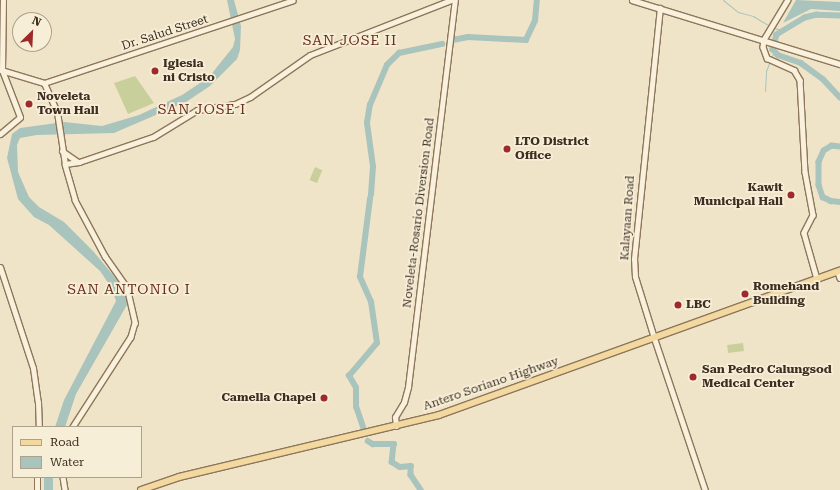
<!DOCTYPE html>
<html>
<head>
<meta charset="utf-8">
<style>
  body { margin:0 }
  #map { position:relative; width:840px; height:490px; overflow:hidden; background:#f0e4c8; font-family:"Roboto Serif",serif }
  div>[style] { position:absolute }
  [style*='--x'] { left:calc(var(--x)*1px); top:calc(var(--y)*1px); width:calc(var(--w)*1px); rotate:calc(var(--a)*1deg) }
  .green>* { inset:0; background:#c9cf9b; transform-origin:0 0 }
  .water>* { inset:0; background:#a9c4bc; transform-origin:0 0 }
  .stream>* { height:1px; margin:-0.5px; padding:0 0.5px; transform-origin:0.5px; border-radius:0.5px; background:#a9c4bc }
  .river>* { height:5.5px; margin:-2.75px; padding:0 2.75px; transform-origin:2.75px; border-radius:2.75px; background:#a9c4bc }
  .roads { filter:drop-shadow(1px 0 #8d765c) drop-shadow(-1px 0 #8d765c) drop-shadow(0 1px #8d765c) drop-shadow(0 -1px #8d765c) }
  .tertiary>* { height:4.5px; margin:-2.25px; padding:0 2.25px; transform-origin:2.25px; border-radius:2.25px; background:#faf1dc }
  .secondary>* { height:5px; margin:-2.5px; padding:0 2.5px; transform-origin:2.5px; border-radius:2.5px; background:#faf1dc }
  .primary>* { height:6px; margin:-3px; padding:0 3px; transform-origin:3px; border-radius:3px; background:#f3d9a0 }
  .dots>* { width:11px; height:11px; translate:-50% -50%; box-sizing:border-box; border:2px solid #f7eed8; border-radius:50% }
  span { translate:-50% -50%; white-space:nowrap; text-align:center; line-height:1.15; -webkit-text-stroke:3.5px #f7eed8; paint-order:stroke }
  .street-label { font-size:12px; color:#3d2e20 }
  .poi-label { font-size:12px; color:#3d2e20; font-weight:700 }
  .left { translate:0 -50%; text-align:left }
  .right { translate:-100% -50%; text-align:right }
  .quarter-label { font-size:14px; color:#6b2e1e; letter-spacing:1px }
  .legend { position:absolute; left:12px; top:426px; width:130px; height:52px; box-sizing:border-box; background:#f7eed8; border:1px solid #ada18e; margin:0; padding:5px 7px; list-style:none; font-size:12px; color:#3d2e20 }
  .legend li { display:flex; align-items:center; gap:8px; height:20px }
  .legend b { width:20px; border:1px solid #ada18e }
  .north { position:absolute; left:12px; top:12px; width:40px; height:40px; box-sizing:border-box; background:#f7eed8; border:1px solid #ada18e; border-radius:50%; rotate:24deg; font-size:11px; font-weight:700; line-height:16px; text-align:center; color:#3d2e20 }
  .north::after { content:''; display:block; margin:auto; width:14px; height:18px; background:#9e2a2b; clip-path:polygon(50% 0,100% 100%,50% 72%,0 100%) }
</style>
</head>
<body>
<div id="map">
  <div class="green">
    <div style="clip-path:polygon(135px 76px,154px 103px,128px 114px,114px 83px)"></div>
    <div style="left:315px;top:167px;width:8px;height:14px;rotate:23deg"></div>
    <div style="left:743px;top:343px;width:8px;height:16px;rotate:83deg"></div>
  </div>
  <div class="water">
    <div style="clip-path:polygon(227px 0,234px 0,241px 26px,240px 50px,237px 59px,210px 86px,186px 102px,114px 133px,37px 135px,20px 138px,17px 145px,18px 172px,29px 197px,39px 207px,64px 222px,93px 251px,118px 281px,128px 303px,76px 394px,65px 427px,55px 427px,64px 400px,116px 301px,111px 287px,100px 271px,49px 225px,34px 217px,18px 199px,7px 158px,12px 134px,20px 128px,64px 122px,102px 126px,139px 115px,182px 95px,209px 77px,233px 47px,235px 39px)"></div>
    <div style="clip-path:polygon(796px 0,840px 2px,840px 11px,811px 9px,783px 23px)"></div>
    <div style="left:44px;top:477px;width:9px;height:13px"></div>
  </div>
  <div class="stream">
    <div style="--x:723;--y:0;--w:19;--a:39"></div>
    <div style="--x:738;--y:12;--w:16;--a:15"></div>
    <div style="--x:753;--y:16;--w:21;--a:31"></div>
    <div style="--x:774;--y:28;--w:9;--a:13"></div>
    <div style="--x:771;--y:58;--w:7;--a:-63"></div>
    <div style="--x:765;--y:91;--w:20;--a:-87"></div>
    <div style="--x:766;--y:71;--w:11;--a:-68"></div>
    <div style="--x:368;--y:440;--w:1;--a:90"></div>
  </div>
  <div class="river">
    <div style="--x:840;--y:16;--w:23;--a:-178"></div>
    <div style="--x:817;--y:15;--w:12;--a:166"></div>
    <div style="--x:805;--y:18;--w:33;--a:149"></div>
    <div style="--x:777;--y:35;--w:15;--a:106"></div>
    <div style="--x:773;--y:49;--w:8;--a:50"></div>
    <div style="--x:778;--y:55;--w:24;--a:19"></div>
    <div style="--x:801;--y:63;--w:27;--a:36"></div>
    <div style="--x:823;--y:79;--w:25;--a:47"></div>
    <div style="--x:453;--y:40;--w:15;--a:-11"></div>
    <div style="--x:468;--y:37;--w:58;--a:3"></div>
    <div style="--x:526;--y:40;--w:21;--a:-65"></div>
    <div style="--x:535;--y:21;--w:21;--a:-85"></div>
    <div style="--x:840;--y:147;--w:8;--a:-173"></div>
    <div style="--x:832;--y:146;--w:9;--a:148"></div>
    <div style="--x:824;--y:151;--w:12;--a:114"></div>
    <div style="--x:819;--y:162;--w:23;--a:90"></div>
    <div style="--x:819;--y:185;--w:13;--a:72"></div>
    <div style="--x:823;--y:197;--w:9;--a:27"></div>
    <div style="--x:831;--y:201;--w:9;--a:6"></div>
    <div style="--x:371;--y:195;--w:28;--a:-86"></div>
    <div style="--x:373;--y:167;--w:44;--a:-97.8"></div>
    <div style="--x:367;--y:123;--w:18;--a:-81"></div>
    <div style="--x:370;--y:105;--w:43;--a:-67"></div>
    <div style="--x:387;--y:65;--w:17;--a:-45"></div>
    <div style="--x:399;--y:53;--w:44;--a:-11.8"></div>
    <div style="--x:363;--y:427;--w:21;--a:-109"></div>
    <div style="--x:356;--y:407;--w:19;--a:-90"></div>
    <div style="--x:356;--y:388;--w:14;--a:-120"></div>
    <div style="--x:349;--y:376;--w:43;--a:-49.7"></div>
    <div style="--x:377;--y:343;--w:41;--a:-98.3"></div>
    <div style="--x:371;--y:302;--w:27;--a:-114"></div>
    <div style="--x:360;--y:277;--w:79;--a:-82.7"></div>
    <div style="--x:368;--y:441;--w:6;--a:31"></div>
    <div style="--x:373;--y:444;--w:21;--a:0"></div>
    <div style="--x:394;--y:444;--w:18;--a:96"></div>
    <div style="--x:392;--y:462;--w:9;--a:32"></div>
    <div style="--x:400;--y:467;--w:11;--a:-5"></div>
    <div style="--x:411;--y:466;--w:9;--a:90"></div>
    <div style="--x:411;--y:475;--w:18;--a:56"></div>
  </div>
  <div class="roads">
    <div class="tertiary">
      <div style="--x:632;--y:0;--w:218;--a:17.1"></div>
      <div style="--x:788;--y:0;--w:47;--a:121"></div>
      <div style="--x:764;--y:40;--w:7;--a:98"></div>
      <div style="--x:763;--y:47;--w:12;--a:70"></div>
      <div style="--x:767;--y:58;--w:30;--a:24"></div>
      <div style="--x:794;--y:70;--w:12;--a:59"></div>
      <div style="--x:800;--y:80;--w:92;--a:86.9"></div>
      <div style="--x:805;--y:172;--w:44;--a:79.5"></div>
      <div style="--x:813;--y:215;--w:20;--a:117"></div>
      <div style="--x:804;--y:233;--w:48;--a:74.2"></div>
      <div style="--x:65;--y:164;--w:37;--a:74"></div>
      <div style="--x:75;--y:200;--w:64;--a:61.8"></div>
      <div style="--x:105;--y:256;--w:38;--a:55"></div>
      <div style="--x:127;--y:287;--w:37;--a:77"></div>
      <div style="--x:135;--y:323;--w:15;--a:106"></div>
      <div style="--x:131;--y:337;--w:107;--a:122.8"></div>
      <div style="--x:838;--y:272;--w:6;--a:72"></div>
      <div style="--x:654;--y:338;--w:64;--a:-107.3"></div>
      <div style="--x:635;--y:277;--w:18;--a:-93"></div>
      <div style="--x:634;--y:259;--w:252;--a:-84.1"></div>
      <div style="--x:63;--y:477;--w:13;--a:81"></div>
    </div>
    <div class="secondary">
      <div style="--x:1;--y:70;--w:45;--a:16.8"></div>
      <div style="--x:44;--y:83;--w:32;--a:66"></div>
      <div style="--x:57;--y:112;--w:53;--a:81.3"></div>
      <div style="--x:65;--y:164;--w:14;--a:-8"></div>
      <div style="--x:79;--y:162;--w:78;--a:-18.7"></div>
      <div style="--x:153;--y:137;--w:52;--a:-31.5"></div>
      <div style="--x:197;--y:110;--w:38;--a:-9"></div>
      <div style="--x:235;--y:104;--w:17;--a:-25"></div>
      <div style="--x:250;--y:97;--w:73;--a:-35"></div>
      <div style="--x:310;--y:55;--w:151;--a:-21.3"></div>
      <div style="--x:44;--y:83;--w:262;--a:-18.4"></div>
      <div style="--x:0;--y:134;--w:26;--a:-40"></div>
      <div style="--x:20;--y:117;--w:50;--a:-111"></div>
      <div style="--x:2;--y:70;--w:70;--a:-89.2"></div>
      <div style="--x:62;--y:151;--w:19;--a:35"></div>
      <div style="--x:0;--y:267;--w:106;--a:71.9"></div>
      <div style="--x:33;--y:368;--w:34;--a:82"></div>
      <div style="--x:38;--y:402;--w:25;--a:88"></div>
      <div style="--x:654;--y:338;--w:160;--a:71.5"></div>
      <div style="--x:396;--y:426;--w:9;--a:-96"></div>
      <div style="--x:395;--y:417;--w:17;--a:-59"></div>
      <div style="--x:404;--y:402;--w:16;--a:-75"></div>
      <div style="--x:408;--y:387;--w:390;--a:-83.1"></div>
      <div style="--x:37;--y:490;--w:13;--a:-90"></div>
    </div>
    <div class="primary">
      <div style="--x:141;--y:490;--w:40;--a:-18.9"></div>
      <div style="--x:179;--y:477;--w:267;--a:-13.4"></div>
      <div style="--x:439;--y:415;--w:426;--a:-19.8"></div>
    </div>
  </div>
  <div class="dots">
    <div style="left:155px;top:71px;background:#9e2a2b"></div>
    <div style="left:29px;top:104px;background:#9e2a2b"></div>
    <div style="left:507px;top:149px;background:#9e2a2b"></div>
    <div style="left:791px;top:195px;background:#9e2a2b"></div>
    <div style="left:745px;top:294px;background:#9e2a2b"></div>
    <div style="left:678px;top:305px;background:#9e2a2b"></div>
    <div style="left:693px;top:377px;background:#9e2a2b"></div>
    <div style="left:324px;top:398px;background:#9e2a2b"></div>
  </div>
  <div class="street-label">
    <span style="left:165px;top:33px;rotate:-18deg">Dr. Salud Street</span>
    <span style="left:419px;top:213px;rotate:-83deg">Noveleta-Rosario Diversion Road</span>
    <span style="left:628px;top:218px;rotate:-86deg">Kalayaan Road</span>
    <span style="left:491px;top:384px;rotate:-19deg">Antero Soriano Highway</span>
  </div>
  <div class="poi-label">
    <span class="left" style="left:163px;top:71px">Iglesia<br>ni Cristo</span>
    <span class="left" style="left:37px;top:104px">Noveleta<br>Town Hall</span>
    <span class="left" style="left:515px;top:149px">LTO District<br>Office</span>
    <span class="right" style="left:783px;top:195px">Kawit<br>Municipal Hall</span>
    <span class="left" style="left:753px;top:294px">Romehand<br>Building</span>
    <span class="left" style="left:686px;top:305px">LBC</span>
    <span class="left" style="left:702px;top:377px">San Pedro Calungsod<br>Medical Center</span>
    <span class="right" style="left:316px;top:398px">Camella Chapel</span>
  </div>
  <div class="quarter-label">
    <span style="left:350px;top:40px">SAN JOSE II</span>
    <span style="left:202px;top:109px">SAN JOSE I</span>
    <span style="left:129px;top:289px">SAN ANTONIO I</span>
  </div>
  <ul class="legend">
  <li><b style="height:5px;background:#f3d9a0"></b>Road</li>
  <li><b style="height:11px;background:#a9c4bc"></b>Water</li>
  </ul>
  <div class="north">N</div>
</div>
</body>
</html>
